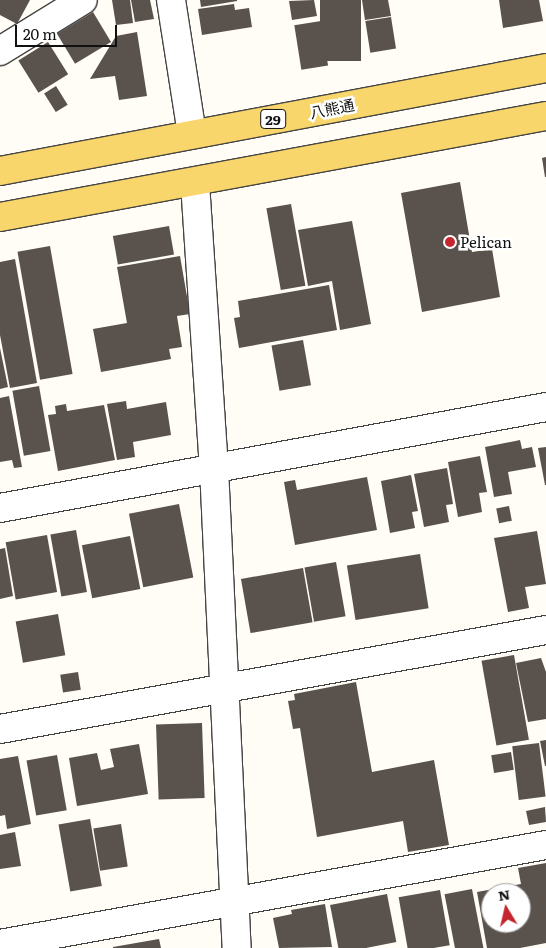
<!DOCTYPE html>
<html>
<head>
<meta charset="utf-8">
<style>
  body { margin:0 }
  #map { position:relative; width:546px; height:948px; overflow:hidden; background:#fffdf5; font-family:Literata,"Noto Sans JP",serif }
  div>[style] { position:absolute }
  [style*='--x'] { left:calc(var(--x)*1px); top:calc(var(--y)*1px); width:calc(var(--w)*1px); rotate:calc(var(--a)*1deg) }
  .building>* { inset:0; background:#5a524d; transform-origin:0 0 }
  .roads { filter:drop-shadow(1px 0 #444) drop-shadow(-1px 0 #444) drop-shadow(0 1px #444) drop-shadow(0 -1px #444) }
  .street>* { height:28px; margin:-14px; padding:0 14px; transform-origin:14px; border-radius:14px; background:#fff }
  .primary>* { height:28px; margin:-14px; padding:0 14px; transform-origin:14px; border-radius:14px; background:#f9d66b }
  .dots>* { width:14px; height:14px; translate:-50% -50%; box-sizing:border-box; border:2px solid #fff; border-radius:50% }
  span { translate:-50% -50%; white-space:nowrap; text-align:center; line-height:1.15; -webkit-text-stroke:5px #fff; paint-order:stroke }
  .shield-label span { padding:1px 4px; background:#fff; border:1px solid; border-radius:4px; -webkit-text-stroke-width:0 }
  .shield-label { font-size:14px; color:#111; font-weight:700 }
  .street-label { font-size:15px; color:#111 }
  .poi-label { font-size:15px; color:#111 }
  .left { translate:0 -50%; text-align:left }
  .north { position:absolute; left:481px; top:883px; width:50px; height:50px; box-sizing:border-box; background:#fff; border:1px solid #a0a0a0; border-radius:50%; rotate:351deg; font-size:14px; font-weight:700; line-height:20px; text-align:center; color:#111 }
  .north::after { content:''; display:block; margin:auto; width:18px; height:22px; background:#c3262e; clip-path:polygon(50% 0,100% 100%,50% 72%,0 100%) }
  .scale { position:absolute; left:15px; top:25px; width:102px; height:22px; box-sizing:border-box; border:2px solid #111; border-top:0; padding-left:6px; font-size:15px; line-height:18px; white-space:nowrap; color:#111; -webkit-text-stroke:4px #fff; paint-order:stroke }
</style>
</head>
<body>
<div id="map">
  <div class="building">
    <div style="clip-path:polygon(0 0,30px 0,17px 24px,0 15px)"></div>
    <div style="clip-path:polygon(112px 0,130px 0,133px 23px,116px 25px)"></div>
    <div style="clip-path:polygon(131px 0,150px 0,154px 19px,135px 22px)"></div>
    <div style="clip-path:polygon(200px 0,237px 0,237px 1px,201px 7px)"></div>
    <div style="clip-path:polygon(314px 0,317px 16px,292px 20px,289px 1px)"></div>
    <div style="left:320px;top:0;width:41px;height:61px"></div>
    <div style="clip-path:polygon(362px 0,388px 0,391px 16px,365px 20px)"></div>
    <div style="clip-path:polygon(499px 0,539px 0,543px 21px,503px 28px)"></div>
    <div style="clip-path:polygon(234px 4px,235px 10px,249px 8px,252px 27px,202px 35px,198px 9px)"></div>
    <div style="left:93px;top:12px;width:35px;height:42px;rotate:59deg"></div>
    <div style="left:391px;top:17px;width:32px;height:26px;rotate:81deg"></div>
    <div style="left:321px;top:21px;width:45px;height:27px;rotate:81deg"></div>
    <div style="clip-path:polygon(137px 32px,147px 96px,119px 100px,115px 76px,90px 79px,116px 36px)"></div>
    <div style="left:48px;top:42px;width:38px;height:35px;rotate:58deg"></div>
    <div style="left:56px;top:86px;width:22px;height:14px;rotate:58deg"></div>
    <div style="clip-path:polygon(546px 157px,546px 177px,545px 177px,542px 158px)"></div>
    <div style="clip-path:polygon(460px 182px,472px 252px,492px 249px,500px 297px,422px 312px,401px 193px)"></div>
    <div style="left:291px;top:204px;width:83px;height:25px;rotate:80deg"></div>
    <div style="clip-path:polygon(352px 221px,371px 324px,340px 330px,332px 281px,308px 286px,298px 230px)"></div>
    <div style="left:169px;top:226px;width:29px;height:57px;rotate:80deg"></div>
    <div style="left:50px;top:246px;width:130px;height:33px;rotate:80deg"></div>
    <div style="clip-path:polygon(180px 256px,190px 314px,177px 316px,182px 347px,169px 349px,171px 359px,101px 372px,93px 329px,127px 323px,117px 267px)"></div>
    <div style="clip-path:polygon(15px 259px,37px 383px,10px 388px,0 335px,0 262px)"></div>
    <div style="clip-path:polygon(329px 285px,337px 330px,239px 348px,234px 318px,240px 317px,238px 301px)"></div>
    <div style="left:303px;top:340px;width:46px;height:32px;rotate:80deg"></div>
    <div style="clip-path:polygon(0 348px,8px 387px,0 389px)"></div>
    <div style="left:39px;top:386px;width:66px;height:27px;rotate:80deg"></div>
    <div style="clip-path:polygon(9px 396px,22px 467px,14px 468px,12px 460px,0 462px,0 398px)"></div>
    <div style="clip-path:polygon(126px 401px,127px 409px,166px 402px,171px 435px,133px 442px,135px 457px,117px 460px,107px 404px)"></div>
    <div style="clip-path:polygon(66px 404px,67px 411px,104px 405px,115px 460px,58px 471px,48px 415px,56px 414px,55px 406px)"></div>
    <div style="clip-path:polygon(520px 440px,522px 449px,532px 447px,536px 467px,508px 472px,512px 494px,494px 497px,485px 447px)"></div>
    <div style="clip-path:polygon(546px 447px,546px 485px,545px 485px,538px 448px)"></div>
    <div style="clip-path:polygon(480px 456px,487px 492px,479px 493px,482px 512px,458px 517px,448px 462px)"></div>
    <div style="clip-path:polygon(447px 468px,453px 504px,446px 505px,449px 522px,424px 527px,414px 474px)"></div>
    <div style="clip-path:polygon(411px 475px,418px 511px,412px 512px,415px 528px,390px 533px,381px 481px)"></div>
    <div style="clip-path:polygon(367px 477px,377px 530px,295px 545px,284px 482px,295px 480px,297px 490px)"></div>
    <div style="left:179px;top:504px;width:75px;height:51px;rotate:79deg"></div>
    <div style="left:509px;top:506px;width:15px;height:13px;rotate:79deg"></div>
    <div style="left:76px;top:530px;width:63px;height:26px;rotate:80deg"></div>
    <div style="clip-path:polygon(537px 531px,546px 584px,525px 587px,529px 608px,508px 612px,494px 538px)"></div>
    <div style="left:47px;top:535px;width:58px;height:42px;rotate:80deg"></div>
    <div style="left:130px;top:536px;width:54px;height:49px;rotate:79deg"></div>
    <div style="clip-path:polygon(5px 548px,13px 596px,0 599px,0 549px)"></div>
    <div style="left:420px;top:554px;width:55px;height:74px;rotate:81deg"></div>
    <div style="left:336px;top:562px;width:55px;height:32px;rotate:80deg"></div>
    <div style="left:303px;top:568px;width:55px;height:63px;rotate:80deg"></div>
    <div style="left:58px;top:614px;width:42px;height:43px;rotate:80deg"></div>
    <div style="left:514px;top:655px;width:86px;height:33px;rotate:80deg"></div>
    <div style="clip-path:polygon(541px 658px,546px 672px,546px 719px,528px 722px,516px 663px)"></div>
    <div style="left:78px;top:672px;width:18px;height:18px;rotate:81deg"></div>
    <div style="clip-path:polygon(356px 682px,372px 772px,434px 760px,449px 845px,408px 852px,403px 821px,317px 837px,300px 728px,293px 729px,288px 701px,295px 700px,294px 694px)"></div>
    <div style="left:202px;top:723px;width:75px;height:46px;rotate:88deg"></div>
    <div style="clip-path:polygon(546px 740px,546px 766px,545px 766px,540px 741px)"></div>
    <div style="left:539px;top:743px;width:54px;height:27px;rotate:83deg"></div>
    <div style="clip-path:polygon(139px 744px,148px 794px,77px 806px,69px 758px,97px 753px,101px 770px,114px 767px,110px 749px)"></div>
    <div style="left:511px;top:752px;width:18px;height:20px;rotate:81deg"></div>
    <div style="left:57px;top:755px;width:56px;height:31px;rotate:80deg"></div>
    <div style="clip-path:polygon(18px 756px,31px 824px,7px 829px,5px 815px,0 816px,0 759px)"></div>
    <div style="clip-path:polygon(545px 807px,546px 822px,529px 825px,526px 811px)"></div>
    <div style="left:90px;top:819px;width:68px;height:32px;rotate:80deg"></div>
    <div style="left:121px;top:824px;width:43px;height:28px;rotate:81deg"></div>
    <div style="clip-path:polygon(15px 832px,21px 866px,0 869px,0 835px)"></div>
    <div style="clip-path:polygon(evenodd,546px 863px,546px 943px,520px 948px,487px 948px,477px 892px,521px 884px,518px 868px,546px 863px,491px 893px,521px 893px,521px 923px,491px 923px,491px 893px)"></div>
    <div style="left:472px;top:889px;width:60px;height:28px;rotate:79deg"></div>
    <div style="left:440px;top:890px;width:56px;height:42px;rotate:80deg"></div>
    <div style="left:387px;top:894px;width:49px;height:58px;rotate:79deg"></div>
    <div style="clip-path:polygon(325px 904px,332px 947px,279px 948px,273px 918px,292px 914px,291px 910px)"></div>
    <div style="clip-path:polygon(159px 939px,161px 948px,113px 948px,113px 947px)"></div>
  </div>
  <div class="roads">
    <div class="street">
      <div style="--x:171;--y:0;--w:136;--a:81.1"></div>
      <div style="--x:0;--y:51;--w:97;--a:-31.6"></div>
      <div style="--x:195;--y:183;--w:286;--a:86.2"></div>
      <div style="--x:214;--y:468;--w:481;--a:87.3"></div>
      <div style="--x:0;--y:508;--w:555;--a:-10.48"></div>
      <div style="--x:0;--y:729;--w:555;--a:-10.28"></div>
      <div style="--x:0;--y:944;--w:555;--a:-10.28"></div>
    </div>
    <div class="primary">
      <div style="--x:0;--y:171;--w:556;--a:-10.68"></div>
      <div style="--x:0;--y:217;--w:555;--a:-10.48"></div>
    </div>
  </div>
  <div class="dots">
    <div style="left:450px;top:242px;background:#c3262e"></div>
  </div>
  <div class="shield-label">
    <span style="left:273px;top:119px">29</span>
  </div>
  <div class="street-label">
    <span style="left:332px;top:108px;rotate:-11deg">八熊通</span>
  </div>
  <div class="poi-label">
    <span class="left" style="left:460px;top:242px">Pelican</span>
  </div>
  <div class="north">N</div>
  <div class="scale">20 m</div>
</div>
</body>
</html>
